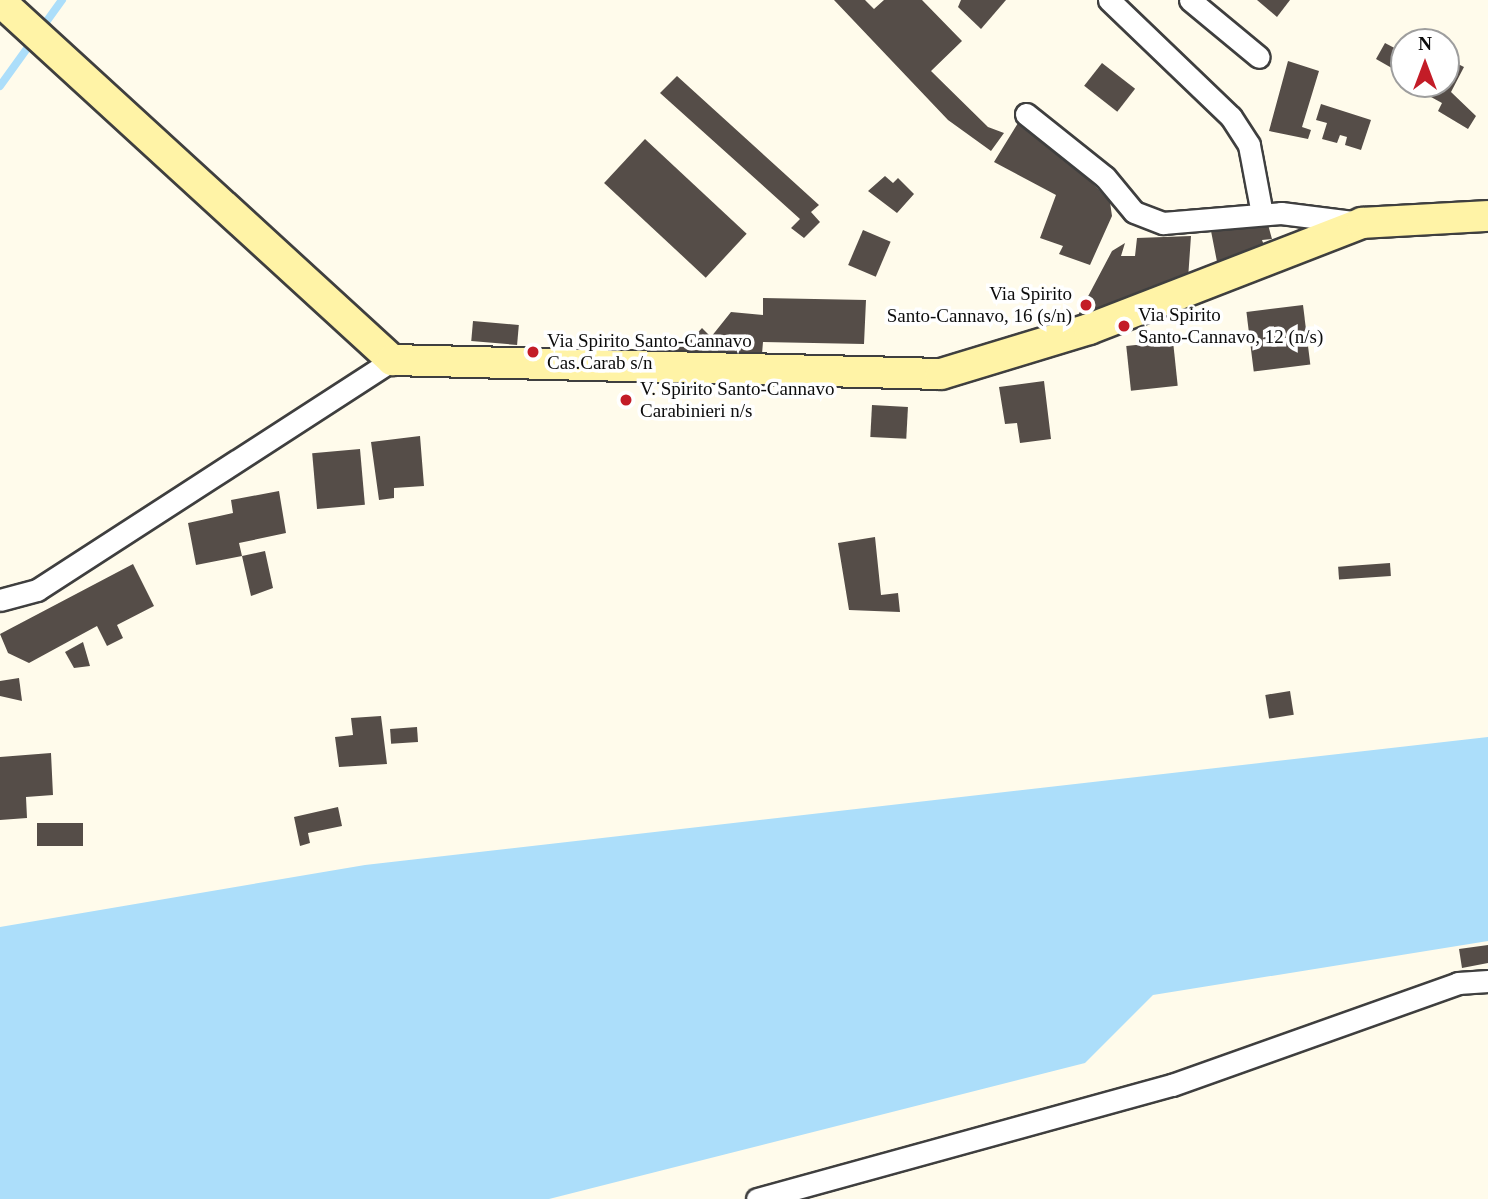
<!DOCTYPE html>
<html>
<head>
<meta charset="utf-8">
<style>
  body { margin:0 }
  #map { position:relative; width:1488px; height:1199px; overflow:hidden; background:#fffbeb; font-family:Georgia,serif }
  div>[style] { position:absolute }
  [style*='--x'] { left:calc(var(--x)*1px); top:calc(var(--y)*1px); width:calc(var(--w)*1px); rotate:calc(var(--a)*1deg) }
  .water>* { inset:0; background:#acdefa }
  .stream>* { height:8px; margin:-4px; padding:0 4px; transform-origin:4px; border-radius:4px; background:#acdefa }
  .building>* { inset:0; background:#554d48; transform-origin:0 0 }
  .roads { filter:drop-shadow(2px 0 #3f3f3f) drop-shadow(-2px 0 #3f3f3f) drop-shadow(0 2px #3f3f3f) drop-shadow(0 -2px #3f3f3f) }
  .street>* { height:21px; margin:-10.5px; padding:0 10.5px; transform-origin:10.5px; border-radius:10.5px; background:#fff }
  .secondary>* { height:30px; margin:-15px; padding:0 15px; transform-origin:15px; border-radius:15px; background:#fff3a6 }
  .dots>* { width:19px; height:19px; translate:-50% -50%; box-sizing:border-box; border:4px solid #fff; border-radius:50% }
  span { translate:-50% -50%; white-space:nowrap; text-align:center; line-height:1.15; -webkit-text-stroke:7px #fff; paint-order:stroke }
  .poi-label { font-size:19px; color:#0c0c0c }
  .right { translate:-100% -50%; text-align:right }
  .left { translate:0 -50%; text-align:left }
  .north { position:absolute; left:1390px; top:28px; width:70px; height:70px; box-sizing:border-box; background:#fff; border:2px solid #9e9e9e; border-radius:50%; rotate:0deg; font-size:19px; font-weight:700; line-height:28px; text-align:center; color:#0c0c0c }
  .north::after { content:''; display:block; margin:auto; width:24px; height:32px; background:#c31c27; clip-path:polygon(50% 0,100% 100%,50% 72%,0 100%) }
</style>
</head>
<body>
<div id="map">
  <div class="water">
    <div style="clip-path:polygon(1488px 737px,1488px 941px,1153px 995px,1085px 1063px,549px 1199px,0 1199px,0 927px,365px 865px)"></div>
  </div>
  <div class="stream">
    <div style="--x:0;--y:86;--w:106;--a:-54.2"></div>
  </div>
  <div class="building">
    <div style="clip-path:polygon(834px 0,865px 0,874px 9px,884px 0,922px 0,962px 41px,931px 71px,988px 127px,1004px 133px,991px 151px,948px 120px)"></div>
    <div style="clip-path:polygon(1006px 0,981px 29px,958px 7px,961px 0)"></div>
    <div style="clip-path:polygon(1257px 0,1290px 0,1277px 17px)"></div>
    <div style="clip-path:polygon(1385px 43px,1404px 53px,1404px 75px,1376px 59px)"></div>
    <div style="clip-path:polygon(1446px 58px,1464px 67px,1451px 92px,1476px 116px,1468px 129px,1438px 111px,1442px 103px,1420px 91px,1425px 84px,1446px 84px)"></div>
    <div style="clip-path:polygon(1288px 61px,1319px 71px,1302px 127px,1311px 130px,1308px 139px,1269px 131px)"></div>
    <div style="left:1102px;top:63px;width:42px;height:29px;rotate:38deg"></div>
    <div style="clip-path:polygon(677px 76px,819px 205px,811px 212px,820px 222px,804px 238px,791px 228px,800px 219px,660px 93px)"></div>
    <div style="clip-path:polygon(1321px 104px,1371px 120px,1361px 150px,1345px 145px,1347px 137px,1340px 135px,1337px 143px,1322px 139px,1327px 123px,1316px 120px)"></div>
    <div style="clip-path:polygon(1018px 123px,1067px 156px,1110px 202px,1112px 216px,1090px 265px,1059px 254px,1063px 246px,1040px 238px,1056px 195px,994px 162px)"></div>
    <div style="left:645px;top:139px;width:139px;height:60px;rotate:43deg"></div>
    <div style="clip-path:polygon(885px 176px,893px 183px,898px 178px,914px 194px,897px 213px,868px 191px)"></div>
    <div style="clip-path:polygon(1267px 221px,1272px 239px,1262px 240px,1265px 248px,1218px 267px,1211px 231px)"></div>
    <div style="left:863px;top:230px;width:30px;height:38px;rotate:23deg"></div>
    <div style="clip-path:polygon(1191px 236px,1188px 279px,1075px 321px,1112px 251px,1125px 243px,1121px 256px,1135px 256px,1137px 238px)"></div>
    <div style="clip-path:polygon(763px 298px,866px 300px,864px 344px,763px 342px,762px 354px,672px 359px,674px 339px,691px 340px,702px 328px,711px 337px,731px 312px,763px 315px)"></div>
    <div style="left:1303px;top:305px;width:60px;height:57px;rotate:83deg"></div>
    <div style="left:473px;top:321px;width:46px;height:20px;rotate:5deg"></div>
    <div style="left:1173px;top:341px;width:45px;height:47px;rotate:84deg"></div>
    <div style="clip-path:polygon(1044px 381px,1051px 439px,1020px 443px,1017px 423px,1005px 424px,999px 387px)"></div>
    <div style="left:872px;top:405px;width:36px;height:32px;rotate:3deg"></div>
    <div style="clip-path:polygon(420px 436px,424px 486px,394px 488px,394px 498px,379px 500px,371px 442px)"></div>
    <div style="left:360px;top:449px;width:56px;height:48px;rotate:85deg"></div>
    <div style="clip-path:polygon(279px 491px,286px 533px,239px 543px,242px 556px,265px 551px,273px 588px,251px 596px,242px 556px,196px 565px,188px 523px,233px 513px,231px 500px)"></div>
    <div style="clip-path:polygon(875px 537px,881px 595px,898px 593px,900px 612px,849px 610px,838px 543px)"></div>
    <div style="left:1390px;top:563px;width:13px;height:52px;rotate:86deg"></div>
    <div style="clip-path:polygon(133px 564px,154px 606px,117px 625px,123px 638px,107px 646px,97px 626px,29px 663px,8px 653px,0 634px)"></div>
    <div style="clip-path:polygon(83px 642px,90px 666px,74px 668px,65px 652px)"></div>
    <div style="clip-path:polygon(19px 678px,22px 701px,0 696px,0 681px)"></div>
    <div style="left:1290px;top:691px;width:24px;height:25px;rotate:81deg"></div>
    <div style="clip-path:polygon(381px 716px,387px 764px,339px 767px,335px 737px,353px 735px,351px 718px)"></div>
    <div style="left:417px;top:727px;width:15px;height:27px;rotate:86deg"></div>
    <div style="clip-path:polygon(51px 753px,53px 795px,26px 797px,27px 818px,0 820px,0 757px)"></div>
    <div style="clip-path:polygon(338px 807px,342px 826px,308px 833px,310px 843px,300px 846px,294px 817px)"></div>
    <div style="left:83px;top:823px;width:23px;height:46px;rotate:90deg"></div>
    <div style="clip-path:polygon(1488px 945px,1488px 963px,1462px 968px,1459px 949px)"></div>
  </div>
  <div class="roads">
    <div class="street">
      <div style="--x:1109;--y:0;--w:169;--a:43.8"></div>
      <div style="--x:1231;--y:117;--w:33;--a:57"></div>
      <div style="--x:1249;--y:145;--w:70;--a:79.3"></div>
      <div style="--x:1190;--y:0;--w:89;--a:39.6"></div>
      <div style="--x:1026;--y:114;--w:101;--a:38.6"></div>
      <div style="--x:1105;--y:177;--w:45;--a:50.4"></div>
      <div style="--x:1134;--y:212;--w:31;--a:21"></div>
      <div style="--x:1163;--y:223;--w:118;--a:-4.8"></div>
      <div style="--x:1281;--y:213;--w:80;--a:7.2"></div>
      <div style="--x:0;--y:600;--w:38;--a:-15"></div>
      <div style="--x:37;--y:590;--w:423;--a:-32.9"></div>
      <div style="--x:757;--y:1199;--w:430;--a:-15.4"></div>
      <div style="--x:1172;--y:1085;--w:304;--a:-19.6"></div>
      <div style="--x:1458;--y:983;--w:30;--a:-4"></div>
    </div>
    <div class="secondary">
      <div style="--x:0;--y:1;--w:532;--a:42.48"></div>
      <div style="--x:392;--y:360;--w:549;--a:1.46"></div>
      <div style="--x:941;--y:374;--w:155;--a:-16.9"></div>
      <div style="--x:1089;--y:329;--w:293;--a:-21.2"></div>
      <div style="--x:1362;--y:223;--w:126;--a:-3.2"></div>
    </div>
  </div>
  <div class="dots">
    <div style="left:1086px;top:305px;background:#c31c27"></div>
    <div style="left:1124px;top:326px;background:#c31c27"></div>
    <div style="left:533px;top:352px;background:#c31c27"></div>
    <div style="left:626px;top:400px;background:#c31c27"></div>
  </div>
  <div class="poi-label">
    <span class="right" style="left:1072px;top:305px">Via Spirito<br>Santo-Cannavo, 16 (s/n)</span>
    <span class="left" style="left:1138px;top:326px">Via Spirito<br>Santo-Cannavo, 12 (n/s)</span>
    <span class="left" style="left:547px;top:352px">Via Spirito Santo-Cannavo<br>Cas.Carab s/n</span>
    <span class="left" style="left:640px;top:400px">V. Spirito Santo-Cannavo<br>Carabinieri n/s</span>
  </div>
  <div class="north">N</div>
</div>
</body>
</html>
